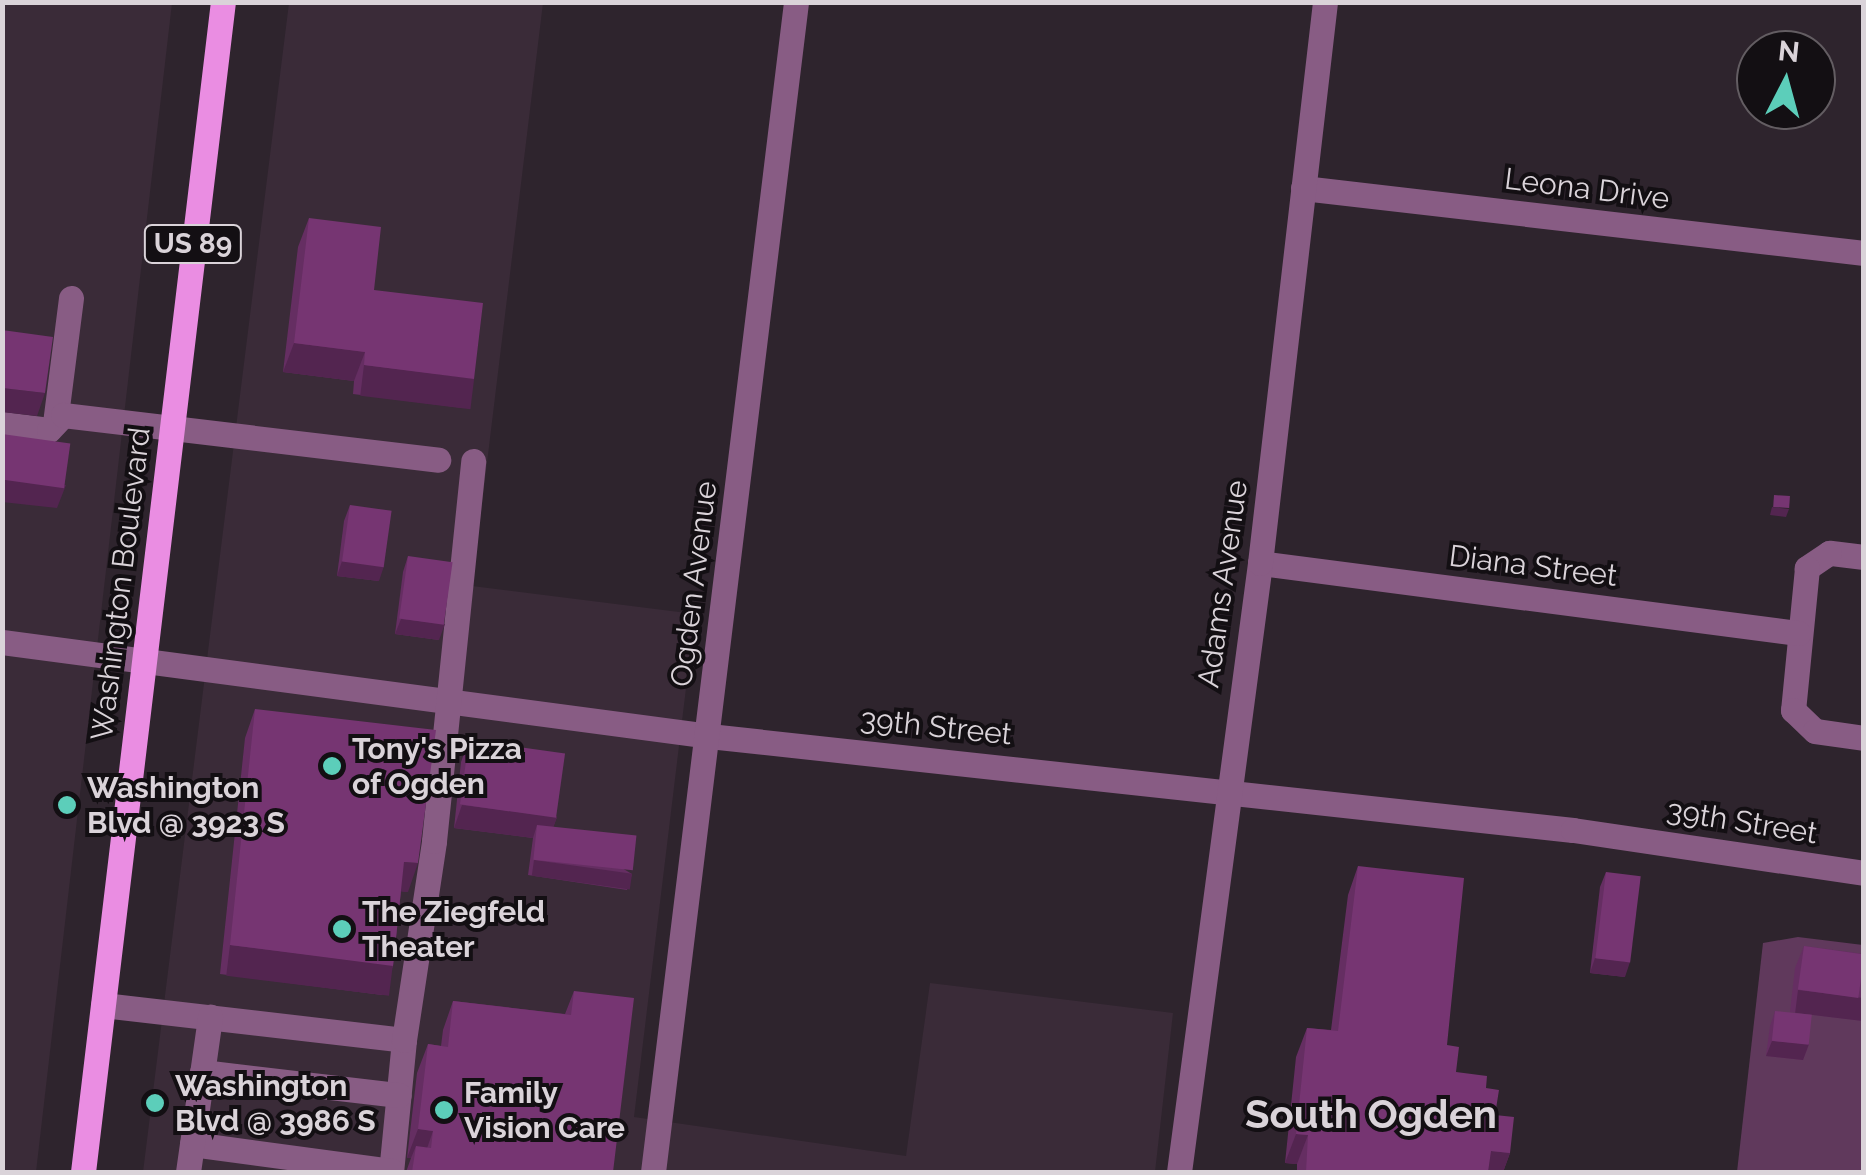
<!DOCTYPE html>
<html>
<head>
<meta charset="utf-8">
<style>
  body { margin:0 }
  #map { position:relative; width:1866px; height:1175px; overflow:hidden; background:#2e242d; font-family:Raleway,sans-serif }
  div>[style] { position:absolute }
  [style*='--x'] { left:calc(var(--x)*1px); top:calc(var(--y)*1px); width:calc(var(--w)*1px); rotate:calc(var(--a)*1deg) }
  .built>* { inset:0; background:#3a2b38 }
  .green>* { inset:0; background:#60395c }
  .minor>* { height:25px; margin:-12.5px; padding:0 12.5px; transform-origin:12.5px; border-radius:12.5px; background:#885c84 }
  .major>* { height:25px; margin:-12.5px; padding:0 12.5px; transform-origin:12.5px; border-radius:12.5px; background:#ea8de2 }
  .wall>* { inset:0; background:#652e62 }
  .shaded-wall>* { inset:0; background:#532550; transform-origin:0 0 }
  .building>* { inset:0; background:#763572; transform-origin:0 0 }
  .dots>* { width:28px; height:28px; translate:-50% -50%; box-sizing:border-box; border:5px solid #130f13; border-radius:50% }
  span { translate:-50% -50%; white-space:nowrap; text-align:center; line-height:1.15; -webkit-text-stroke:8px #130f13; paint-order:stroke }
  .shield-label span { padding:2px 8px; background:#130f13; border:2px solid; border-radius:8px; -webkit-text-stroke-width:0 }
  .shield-label { font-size:28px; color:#dad3d9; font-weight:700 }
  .street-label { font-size:30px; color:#dad3d9 }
  .poi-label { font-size:30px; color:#dad3d9; font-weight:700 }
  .left { translate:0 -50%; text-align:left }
  .district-label { font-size:40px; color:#dad3d9; font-weight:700 }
  .frame { position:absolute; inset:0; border:5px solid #dad3d9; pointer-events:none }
  .north { position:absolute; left:1736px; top:30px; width:100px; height:100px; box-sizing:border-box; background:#130f13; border:2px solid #635d62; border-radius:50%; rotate:6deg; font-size:28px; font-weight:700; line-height:40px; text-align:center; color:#dad3d9 }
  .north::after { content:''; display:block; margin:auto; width:35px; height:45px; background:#5cceba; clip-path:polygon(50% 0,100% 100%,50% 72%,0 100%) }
</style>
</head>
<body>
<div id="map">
  <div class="built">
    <div style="clip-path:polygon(2px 3px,172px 3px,36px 1172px,2px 1172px)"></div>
    <div style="clip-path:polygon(289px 3px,543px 3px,472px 586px,695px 614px,634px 1117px,906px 1156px,930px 983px,1173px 1013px,1155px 1172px,143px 1172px)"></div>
  </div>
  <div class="green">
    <div style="clip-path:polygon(1798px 937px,1863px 945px,1863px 1172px,1737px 1172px,1763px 943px)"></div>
  </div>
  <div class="minor">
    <div style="--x:1303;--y:188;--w:565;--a:6.61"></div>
    <div style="--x:55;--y:423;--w:126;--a:-82.7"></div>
    <div style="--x:2;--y:424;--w:47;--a:7.3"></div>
    <div style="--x:49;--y:430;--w:21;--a:-47"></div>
    <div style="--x:63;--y:415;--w:378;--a:6.8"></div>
    <div style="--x:1864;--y:557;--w:35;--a:-173"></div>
    <div style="--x:1829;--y:553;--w:27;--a:146"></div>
    <div style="--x:1807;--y:568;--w:143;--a:95.6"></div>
    <div style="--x:1793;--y:710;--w:30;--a:44"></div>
    <div style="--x:1815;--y:731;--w:49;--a:8.1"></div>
    <div style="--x:1260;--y:563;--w:543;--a:7.41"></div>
    <div style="--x:2;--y:642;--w:713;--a:7.57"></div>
    <div style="--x:709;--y:736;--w:869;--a:6.21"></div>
    <div style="--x:1573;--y:830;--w:294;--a:8.4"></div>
    <div style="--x:103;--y:1005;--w:303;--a:6.6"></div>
    <div style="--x:404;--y:1040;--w:133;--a:95.6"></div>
    <div style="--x:404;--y:1040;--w:201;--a:-81.4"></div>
    <div style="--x:434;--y:841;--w:382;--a:-84.1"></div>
    <div style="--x:202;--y:1072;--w:198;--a:6.7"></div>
    <div style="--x:192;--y:1144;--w:201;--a:7.7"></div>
    <div style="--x:188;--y:1172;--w:157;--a:-81.9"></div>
    <div style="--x:653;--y:1172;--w:1179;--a:-83.03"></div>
    <div style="--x:1179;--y:1172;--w:614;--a:-82.42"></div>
    <div style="--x:1260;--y:563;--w:565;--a:-83.39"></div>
  </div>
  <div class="major">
    <div style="--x:83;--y:1172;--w:1178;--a:-83.18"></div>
  </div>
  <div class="wall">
    <div style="clip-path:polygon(309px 218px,374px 290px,463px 408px,353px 394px,354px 381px,283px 372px,298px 247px)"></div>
    <div style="clip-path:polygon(350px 505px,379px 581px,337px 576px,344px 521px)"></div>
    <div style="clip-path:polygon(408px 556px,439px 640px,395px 634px,403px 572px)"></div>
    <div style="clip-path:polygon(255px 709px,408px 892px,401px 891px,393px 966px,382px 995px,220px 974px,245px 738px)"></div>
    <div style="clip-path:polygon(469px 740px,557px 817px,553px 827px,632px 874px,627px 890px,528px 875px,533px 838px,454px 828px,461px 762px)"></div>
    <div style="clip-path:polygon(1358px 866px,1447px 1045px,1456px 1072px,1486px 1088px,1510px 1153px,1503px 1172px,1297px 1172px,1297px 1164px,1285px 1163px,1296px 1057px,1307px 1028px,1331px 1030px,1348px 895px)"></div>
    <div style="clip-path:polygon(1606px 872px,1625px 977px,1590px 973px,1600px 887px)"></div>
    <div style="clip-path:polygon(1804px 946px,1864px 954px,1864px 1021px,1790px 1012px,1795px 968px)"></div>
    <div style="clip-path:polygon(574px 991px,613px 1172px,406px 1172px,411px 1158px,407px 1158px,417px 1073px,428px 1044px,441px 1046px,443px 1030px,453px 1001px,565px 1014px)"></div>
    <div style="clip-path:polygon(1775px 1011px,1809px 1044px,1803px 1060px,1766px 1056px,1770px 1026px)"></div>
  </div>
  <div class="shaded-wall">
    <div style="clip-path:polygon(294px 343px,365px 352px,354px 381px,283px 372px)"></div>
    <div style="left:364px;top:365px;width:111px;height:31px;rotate:7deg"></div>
    <div style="clip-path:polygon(2px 388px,45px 393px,37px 416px,2px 412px)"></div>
    <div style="clip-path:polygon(2px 479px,66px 485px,57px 508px,2px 502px)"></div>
    <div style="clip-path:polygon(1772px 507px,1789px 509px,1786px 517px,1770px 515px)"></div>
    <div style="clip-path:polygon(342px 561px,384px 566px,379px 581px,337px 576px)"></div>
    <div style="clip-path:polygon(401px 619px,445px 624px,439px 640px,395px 634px)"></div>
    <div style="clip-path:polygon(462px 805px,557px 817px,549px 840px,537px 825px,533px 838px,454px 828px)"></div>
    <div style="left:534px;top:860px;width:99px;height:16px;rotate:8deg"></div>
    <div style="clip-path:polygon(404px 862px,418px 863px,408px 892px,393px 891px)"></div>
    <div style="left:230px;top:945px;width:164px;height:31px;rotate:7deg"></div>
    <div style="clip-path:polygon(1595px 958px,1630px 962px,1625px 977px,1590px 973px)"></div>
    <div style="left:1798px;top:990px;width:66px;height:23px;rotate:7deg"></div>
    <div style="clip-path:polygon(1772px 1041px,1809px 1044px,1803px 1060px,1766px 1056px)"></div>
    <div style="clip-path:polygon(418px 1129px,433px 1131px,423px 1160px,416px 1146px,411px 1158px,407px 1158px)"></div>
    <div style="clip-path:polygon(1296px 1134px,1308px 1135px,1297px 1164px,1285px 1163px)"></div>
    <div style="clip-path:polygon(1491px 1151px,1510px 1153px,1503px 1172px,1484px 1172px)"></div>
  </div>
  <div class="building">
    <div style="clip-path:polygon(309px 218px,381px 227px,374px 290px,483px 303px,474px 379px,364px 365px,365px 352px,294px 343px)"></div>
    <div style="clip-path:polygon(2px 330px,53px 337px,45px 393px,2px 388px)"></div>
    <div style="left:2px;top:434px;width:69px;height:45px;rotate:8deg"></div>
    <div style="left:1774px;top:495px;width:16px;height:12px;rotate:4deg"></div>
    <div style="left:350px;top:505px;width:42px;height:57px;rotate:8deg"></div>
    <div style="left:408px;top:556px;width:45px;height:63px;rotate:8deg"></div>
    <div style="clip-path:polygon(255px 709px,436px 730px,418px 863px,404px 862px,393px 966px,230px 945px)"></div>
    <div style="left:469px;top:740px;width:97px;height:65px;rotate:8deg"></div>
    <div style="left:537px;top:825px;width:100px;height:35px;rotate:6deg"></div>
    <div style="clip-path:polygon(1358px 866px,1464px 878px,1447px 1045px,1459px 1047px,1456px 1072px,1487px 1076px,1486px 1088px,1499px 1090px,1495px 1115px,1514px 1117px,1510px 1153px,1491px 1151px,1488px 1172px,1306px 1172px,1308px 1135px,1296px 1134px,1307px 1028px,1338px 1031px)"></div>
    <div style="left:1606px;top:872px;width:35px;height:87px;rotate:7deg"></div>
    <div style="left:1804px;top:946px;width:61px;height:44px;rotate:8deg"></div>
    <div style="clip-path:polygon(574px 991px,634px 998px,613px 1172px,412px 1172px,416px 1146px,431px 1148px,433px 1131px,418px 1129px,428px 1044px,448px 1047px,453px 1001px,571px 1015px)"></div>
    <div style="left:1775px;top:1011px;width:37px;height:30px;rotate:6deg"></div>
  </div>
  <div class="dots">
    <div style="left:332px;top:766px;background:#5cceba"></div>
    <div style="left:67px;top:805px;background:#5cceba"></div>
    <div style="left:342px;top:929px;background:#5cceba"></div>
    <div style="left:155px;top:1103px;background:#5cceba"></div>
    <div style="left:444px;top:1110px;background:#5cceba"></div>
  </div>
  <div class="shield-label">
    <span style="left:193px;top:244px">US 89</span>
  </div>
  <div class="street-label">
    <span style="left:1587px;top:189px;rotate:7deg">Leona Drive</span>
    <span style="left:1533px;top:566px;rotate:7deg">Diana Street</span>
    <span style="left:121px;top:584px;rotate:-83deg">Washington Boulevard</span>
    <span style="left:694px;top:584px;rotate:-83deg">Ogden Avenue</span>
    <span style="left:1223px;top:584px;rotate:-82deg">Adams Avenue</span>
    <span style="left:936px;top:727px;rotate:6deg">39th Street</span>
    <span style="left:1742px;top:822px;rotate:9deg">39th Street</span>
  </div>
  <div class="poi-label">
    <span class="left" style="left:352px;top:766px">Tony's Pizza<br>of Ogden</span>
    <span class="left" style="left:87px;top:805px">Washington<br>Blvd @ 3923 S</span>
    <span class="left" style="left:362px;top:929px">The Ziegfeld<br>Theater</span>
    <span class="left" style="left:175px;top:1103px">Washington<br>Blvd @ 3986 S</span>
    <span class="left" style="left:464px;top:1110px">Family<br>Vision Care</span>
  </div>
  <div class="district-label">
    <span style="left:1371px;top:1114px">South Ogden</span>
  </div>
  <div class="frame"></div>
  <div class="north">N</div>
</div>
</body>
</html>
